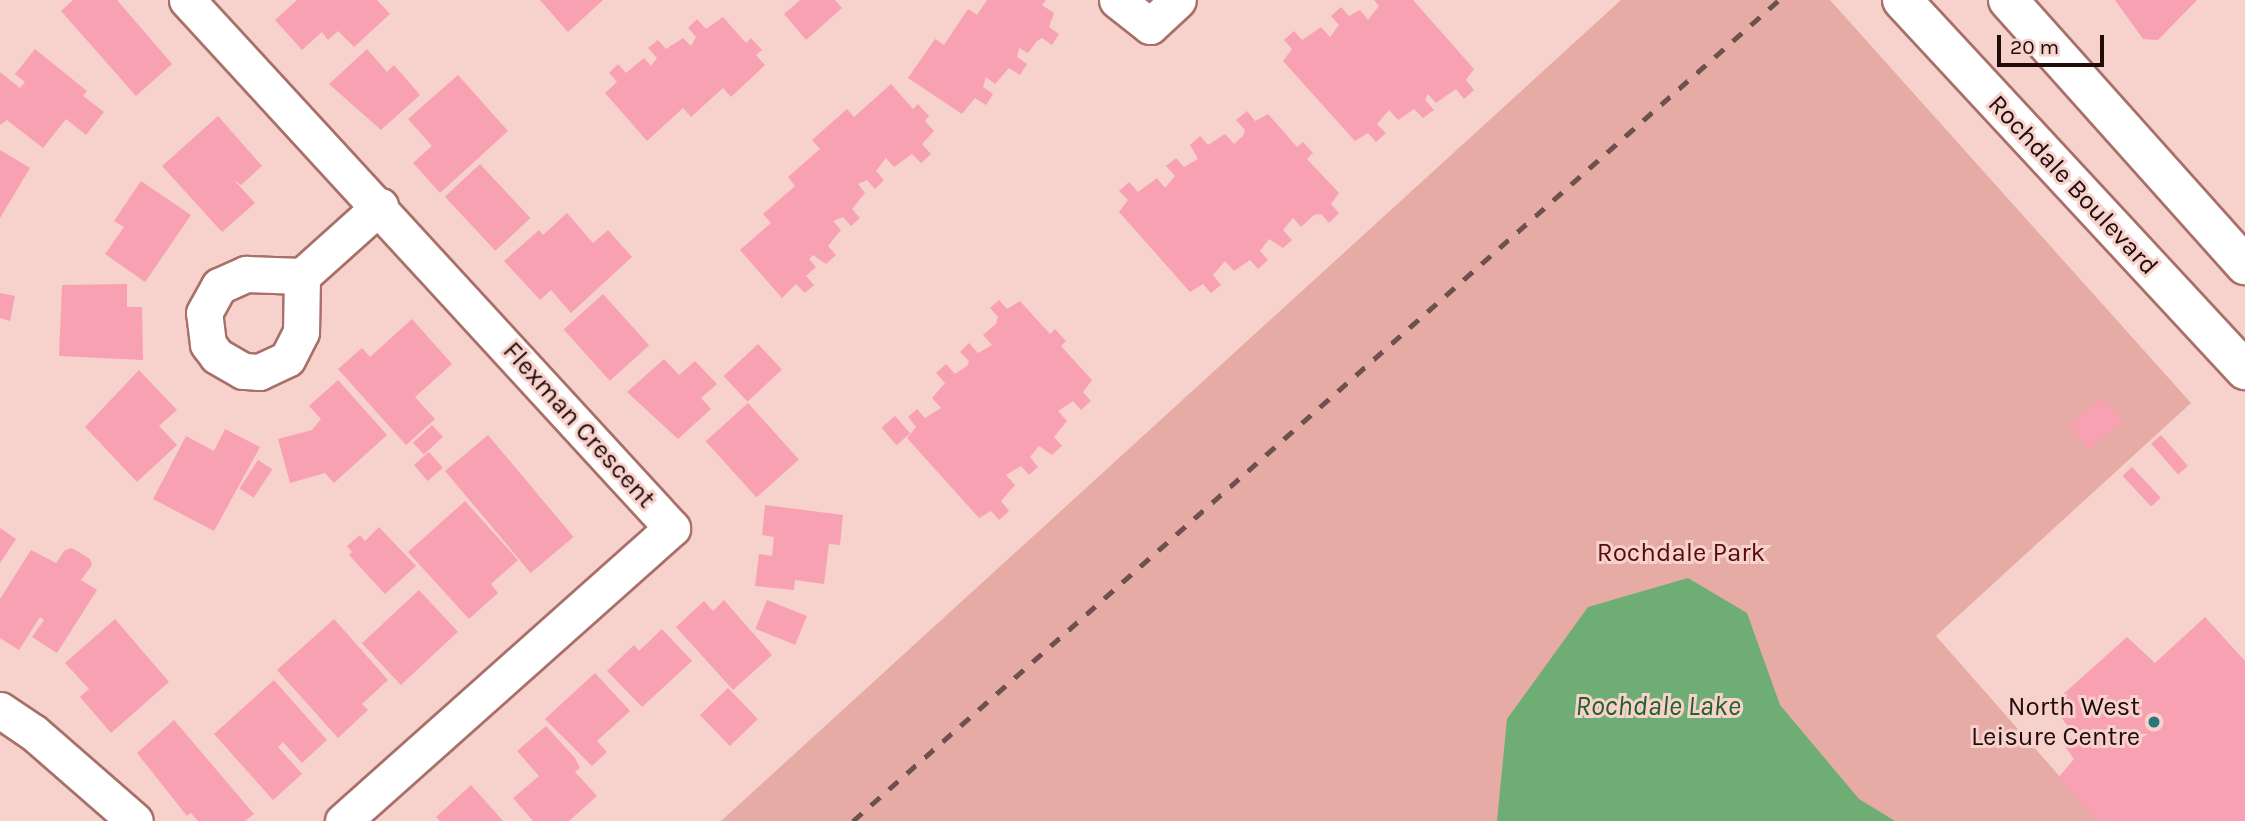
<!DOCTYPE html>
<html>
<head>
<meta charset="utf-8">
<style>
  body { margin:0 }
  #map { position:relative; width:2245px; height:821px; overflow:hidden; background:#f7d1cc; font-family:Karla,sans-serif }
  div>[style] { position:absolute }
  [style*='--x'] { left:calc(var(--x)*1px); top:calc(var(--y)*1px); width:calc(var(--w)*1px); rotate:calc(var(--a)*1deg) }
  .green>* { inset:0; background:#e6aba4 }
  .water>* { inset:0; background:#6ead74 }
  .building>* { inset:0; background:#f8a1b3; transform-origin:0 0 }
  .roads { filter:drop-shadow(2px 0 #a87069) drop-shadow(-2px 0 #a87069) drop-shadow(0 2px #a87069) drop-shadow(0 -2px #a87069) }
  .street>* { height:35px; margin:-17.5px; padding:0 17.5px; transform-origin:17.5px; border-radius:17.5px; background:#fff }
  .secondary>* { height:38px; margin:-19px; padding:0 19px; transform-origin:19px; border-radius:19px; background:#fff }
  .rail>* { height:5px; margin-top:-2.5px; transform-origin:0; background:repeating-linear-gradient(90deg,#6c514e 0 12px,transparent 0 24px) }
  .dots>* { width:19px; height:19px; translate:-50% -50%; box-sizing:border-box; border:4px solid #f7d1cc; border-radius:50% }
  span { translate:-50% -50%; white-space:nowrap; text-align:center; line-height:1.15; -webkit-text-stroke:6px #f7d1cc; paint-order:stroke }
  .street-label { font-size:26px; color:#210c0a }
  .park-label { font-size:26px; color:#570b0c }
  .poi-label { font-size:26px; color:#210c0a }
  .right { translate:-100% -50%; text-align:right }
  .water-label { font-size:28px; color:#20612b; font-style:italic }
  .scale { position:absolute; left:1997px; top:35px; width:107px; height:32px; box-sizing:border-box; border:4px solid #210c0a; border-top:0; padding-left:9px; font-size:21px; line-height:24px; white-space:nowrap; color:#210c0a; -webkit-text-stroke:5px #f7d1cc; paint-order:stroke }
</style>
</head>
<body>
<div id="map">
  <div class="green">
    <div style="clip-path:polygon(1621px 0,1830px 0,2191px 403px,1936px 636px,2099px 821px,721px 821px)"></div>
  </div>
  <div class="water">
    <div style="clip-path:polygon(1688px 578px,1747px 613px,1780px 705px,1859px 799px,1895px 821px,1497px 821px,1507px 719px,1588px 607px)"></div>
  </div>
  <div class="building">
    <div style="clip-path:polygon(73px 0,117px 0,172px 64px,136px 96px,61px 11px)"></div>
    <div style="clip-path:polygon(297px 0,377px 0,390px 14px,354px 47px,338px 31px,328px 40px,322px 32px,302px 50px,275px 20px)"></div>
    <div style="clip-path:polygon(540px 0,603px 0,568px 32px)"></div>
    <div style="clip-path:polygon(800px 0,835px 0,842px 8px,806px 40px,784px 14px)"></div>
    <div style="clip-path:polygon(987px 0,1046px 0,1042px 5px,1054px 13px,1049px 27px,1059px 34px,1052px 45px,1042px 38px,1037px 41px,1028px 53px,1019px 48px,1017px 57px,1027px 64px,1020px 75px,1009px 68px,995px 84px,986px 77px,983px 87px,993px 94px,986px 105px,975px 98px,962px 114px,908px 78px,935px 39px,944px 45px,968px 9px,977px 15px)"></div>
    <div style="clip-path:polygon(1374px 0,1413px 0,1474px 69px,1466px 80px,1474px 90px,1464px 99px,1456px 89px,1436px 103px,1428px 94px,1425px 100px,1434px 110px,1423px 118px,1414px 109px,1398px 120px,1389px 110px,1377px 124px,1386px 133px,1376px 142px,1368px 133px,1355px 141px,1283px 61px,1292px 49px,1284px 40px,1294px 31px,1302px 40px,1321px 27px,1330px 37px,1339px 25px,1331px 16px,1341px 7px,1349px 16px,1360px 10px,1368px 20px,1379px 6px)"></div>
    <div style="clip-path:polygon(2115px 0,2197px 0,2158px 40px,2143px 39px)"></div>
    <div style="clip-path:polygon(723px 17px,746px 43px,751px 38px,762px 50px,756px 55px,765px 65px,731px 97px,723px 88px,691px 117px,683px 108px,647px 141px,605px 93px,617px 82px,609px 73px,618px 64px,626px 73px,644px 58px,651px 66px,657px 58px,648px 48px,658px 40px,666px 49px,683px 38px,691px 46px,696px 37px,688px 28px,697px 19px,706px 29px)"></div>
    <div style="clip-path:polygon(35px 49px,87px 91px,83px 96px,104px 112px,86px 135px,66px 119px,43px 148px,7px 120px,0 125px,0 72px,20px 88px,25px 82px,15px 74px)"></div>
    <div style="clip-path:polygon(367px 49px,387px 72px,394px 65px,420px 95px,381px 130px,329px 84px)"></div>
    <div style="clip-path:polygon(458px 75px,508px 131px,440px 193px,413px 163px,432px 146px,408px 119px)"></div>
    <div style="clip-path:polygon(891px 84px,913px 109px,918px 104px,929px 116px,925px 121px,934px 131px,922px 144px,931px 154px,921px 163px,912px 154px,894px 167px,886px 158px,876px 171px,884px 180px,875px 189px,867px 180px,858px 184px,865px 193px,852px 209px,860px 218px,851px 226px,843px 217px,833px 221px,841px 230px,828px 246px,836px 255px,826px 264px,813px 255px,809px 259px,816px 267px,806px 276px,814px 285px,805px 293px,796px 284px,782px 298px,740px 250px,771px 223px,763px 214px,795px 186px,788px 177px,820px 149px,812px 140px,847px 109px,854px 117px)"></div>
    <div style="clip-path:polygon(1247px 111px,1255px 121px,1268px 114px,1297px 147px,1303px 142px,1313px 153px,1307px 159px,1339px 193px,1331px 204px,1339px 213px,1329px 223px,1321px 214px,1314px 215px,1301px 227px,1293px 218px,1283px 230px,1292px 240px,1283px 248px,1269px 239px,1260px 251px,1268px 260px,1258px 269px,1250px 260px,1234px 271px,1225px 261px,1213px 275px,1221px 285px,1211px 293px,1203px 284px,1190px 292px,1119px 212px,1128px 200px,1119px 191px,1129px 182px,1138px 192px,1157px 178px,1165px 188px,1175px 176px,1166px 166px,1176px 158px,1184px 167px,1198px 159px,1190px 145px,1200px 136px,1208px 145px,1225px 134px,1234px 144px,1243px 136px,1245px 130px,1236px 120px)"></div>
    <div style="clip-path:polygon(218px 116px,262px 166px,241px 185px,234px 180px,255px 203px,222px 232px,162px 166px)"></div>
    <div style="clip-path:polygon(0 150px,30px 168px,0 218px)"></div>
    <div style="left:480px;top:164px;width:74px;height:48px;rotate:47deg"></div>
    <div style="clip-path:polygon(141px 181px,191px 215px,145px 282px,105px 254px,124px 227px,114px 221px)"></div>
    <div style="clip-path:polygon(567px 213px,593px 243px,608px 230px,632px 257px,571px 313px,551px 290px,540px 300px,504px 261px,539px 230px,543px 235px)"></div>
    <div style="clip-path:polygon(127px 284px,127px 307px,142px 307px,143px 360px,59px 356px,62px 285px)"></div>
    <div style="clip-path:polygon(0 293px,15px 296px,10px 321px,0 318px)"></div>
    <div style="left:603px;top:294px;width:69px;height:53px;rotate:48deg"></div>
    <div style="clip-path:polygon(999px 300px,1007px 309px,1020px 301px,1050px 334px,1055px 329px,1066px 341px,1061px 346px,1092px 380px,1083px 392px,1091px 401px,1081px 410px,1073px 401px,1058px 411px,1067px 421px,1054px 437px,1062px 446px,1052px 455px,1039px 446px,1030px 457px,1038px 467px,1029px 475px,1021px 466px,1006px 475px,1015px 485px,1001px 501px,1009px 511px,999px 520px,991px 511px,979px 518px,907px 438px,916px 427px,908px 417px,917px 409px,925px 418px,941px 408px,932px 398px,945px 383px,936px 373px,946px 364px,955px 374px,967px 366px,969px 361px,960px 352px,969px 343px,978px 353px,992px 345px,983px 335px,996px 324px,998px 317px,990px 308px)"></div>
    <div style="clip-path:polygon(412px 319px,452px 364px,415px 397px,435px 419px,406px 445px,338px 369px,362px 348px,370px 357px)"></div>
    <div style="left:758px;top:344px;width:35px;height:47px;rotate:47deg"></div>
    <div style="clip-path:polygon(664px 359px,679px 375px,695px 361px,717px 384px,701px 398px,711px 409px,678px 439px,627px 392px)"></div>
    <div style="clip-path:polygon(139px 370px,177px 410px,159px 426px,177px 445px,137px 482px,85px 427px)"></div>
    <div style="clip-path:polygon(338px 380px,387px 435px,334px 483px,325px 473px,290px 483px,278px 439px,312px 430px,321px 419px,309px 406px)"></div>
    <div style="left:2103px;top:397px;width:32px;height:44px;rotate:51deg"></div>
    <div style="left:748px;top:403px;width:76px;height:57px;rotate:48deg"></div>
    <div style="left:895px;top:416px;width:23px;height:18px;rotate:49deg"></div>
    <div style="left:432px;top:425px;width:16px;height:26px;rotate:47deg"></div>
    <div style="clip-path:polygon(225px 429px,260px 447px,214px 531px,153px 499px,186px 436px,214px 451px)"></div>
    <div style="left:488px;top:435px;width:133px;height:56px;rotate:50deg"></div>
    <div style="left:2161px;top:435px;width:41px;height:13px;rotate:49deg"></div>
    <div style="left:429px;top:452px;width:21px;height:20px;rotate:49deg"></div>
    <div style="left:258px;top:460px;width:17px;height:34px;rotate:33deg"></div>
    <div style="left:2132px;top:467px;width:42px;height:13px;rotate:47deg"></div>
    <div style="clip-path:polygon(465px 501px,518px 560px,491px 584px,498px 593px,469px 619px,408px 552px)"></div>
    <div style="clip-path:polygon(765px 505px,843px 515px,840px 545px,829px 544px,824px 584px,795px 580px,794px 590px,755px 586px,759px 554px,772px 556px,774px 537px,762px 535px)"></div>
    <div style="clip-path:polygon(379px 527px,416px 566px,385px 594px,349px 555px,352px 552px,347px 546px,360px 535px,365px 541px)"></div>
    <div style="clip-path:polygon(0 528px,16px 539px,0 563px)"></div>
    <div style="clip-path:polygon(72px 548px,90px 559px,92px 565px,81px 580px,97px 590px,57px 653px,32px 637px,44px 620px,40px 617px,19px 650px,0 638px,0 599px,31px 550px,56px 563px,65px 550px)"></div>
    <div style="left:419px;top:590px;width:57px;height:78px;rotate:47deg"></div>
    <div style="clip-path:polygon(724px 600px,772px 655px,733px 690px,676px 627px,704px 601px,713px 611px)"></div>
    <div style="left:767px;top:600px;width:43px;height:31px;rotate:22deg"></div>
    <div style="clip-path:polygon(2205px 617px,2245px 661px,2245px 821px,2097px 821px,2058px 778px,2074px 759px,2064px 745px,2075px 735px,2051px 705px,2127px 637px,2155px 663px)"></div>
    <div style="clip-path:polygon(115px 619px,169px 682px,111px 733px,80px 697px,89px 689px,65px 663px)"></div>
    <div style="clip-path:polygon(334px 619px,388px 680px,362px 704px,368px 710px,338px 738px,277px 670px)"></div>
    <div style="clip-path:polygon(662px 629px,692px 661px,642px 707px,607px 671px,634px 645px,639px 651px)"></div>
    <div style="clip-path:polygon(595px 673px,630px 711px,597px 741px,607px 752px,592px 766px,545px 719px)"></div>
    <div style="clip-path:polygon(274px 680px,327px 740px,302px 763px,283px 742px,278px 747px,302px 774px,273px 800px,214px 734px)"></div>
    <div style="left:728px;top:688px;width:43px;height:39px;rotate:46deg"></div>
    <div style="clip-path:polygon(174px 720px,254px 814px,245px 821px,198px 821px,191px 813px,187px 816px,137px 753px)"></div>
    <div style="clip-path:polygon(546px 726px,575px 758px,580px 768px,575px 772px,597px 796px,569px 821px,533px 821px,513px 798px,539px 776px,517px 751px)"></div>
    <div style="clip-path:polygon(471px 785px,503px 821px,440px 821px,436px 817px)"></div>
  </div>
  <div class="roads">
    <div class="street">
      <div style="--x:187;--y:0;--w:717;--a:47.43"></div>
      <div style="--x:672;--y:528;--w:441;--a:138.3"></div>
      <div style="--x:1117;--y:0;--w:42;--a:38.2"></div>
      <div style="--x:1150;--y:26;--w:38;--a:-43"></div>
      <div style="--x:302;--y:276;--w:56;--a:91"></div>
      <div style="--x:301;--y:332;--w:30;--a:117"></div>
      <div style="--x:287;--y:359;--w:31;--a:155"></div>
      <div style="--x:259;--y:372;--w:16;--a:-176"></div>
      <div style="--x:243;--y:371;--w:30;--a:-150"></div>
      <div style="--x:217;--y:356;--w:15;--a:-127"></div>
      <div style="--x:208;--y:344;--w:31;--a:-97"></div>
      <div style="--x:204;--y:313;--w:31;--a:-61"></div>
      <div style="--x:219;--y:286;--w:30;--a:-24"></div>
      <div style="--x:246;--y:274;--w:56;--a:2"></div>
      <div style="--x:302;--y:276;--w:105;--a:-41.9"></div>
      <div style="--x:0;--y:710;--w:40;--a:34"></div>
      <div style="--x:33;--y:732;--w:135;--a:41.1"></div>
    </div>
    <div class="secondary">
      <div style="--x:1902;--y:0;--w:505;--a:47.17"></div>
      <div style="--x:2008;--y:0;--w:356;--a:48.2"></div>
    </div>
  </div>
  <div class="rail">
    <div style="--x:853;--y:821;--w:1238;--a:-41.56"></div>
  </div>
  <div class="dots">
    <div style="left:2154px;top:722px;background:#2b747d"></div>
  </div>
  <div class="street-label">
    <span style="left:2073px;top:185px;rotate:47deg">Rochdale Boulevard</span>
    <span style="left:579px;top:425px;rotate:48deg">Flexman Crescent</span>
  </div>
  <div class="park-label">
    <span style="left:1681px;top:553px">Rochdale Park</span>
  </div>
  <div class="poi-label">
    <span class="right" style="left:2140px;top:722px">North West<br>Leisure Centre</span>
  </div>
  <div class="water-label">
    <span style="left:1658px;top:706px">Rochdale Lake</span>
  </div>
  <div class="scale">20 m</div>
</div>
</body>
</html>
